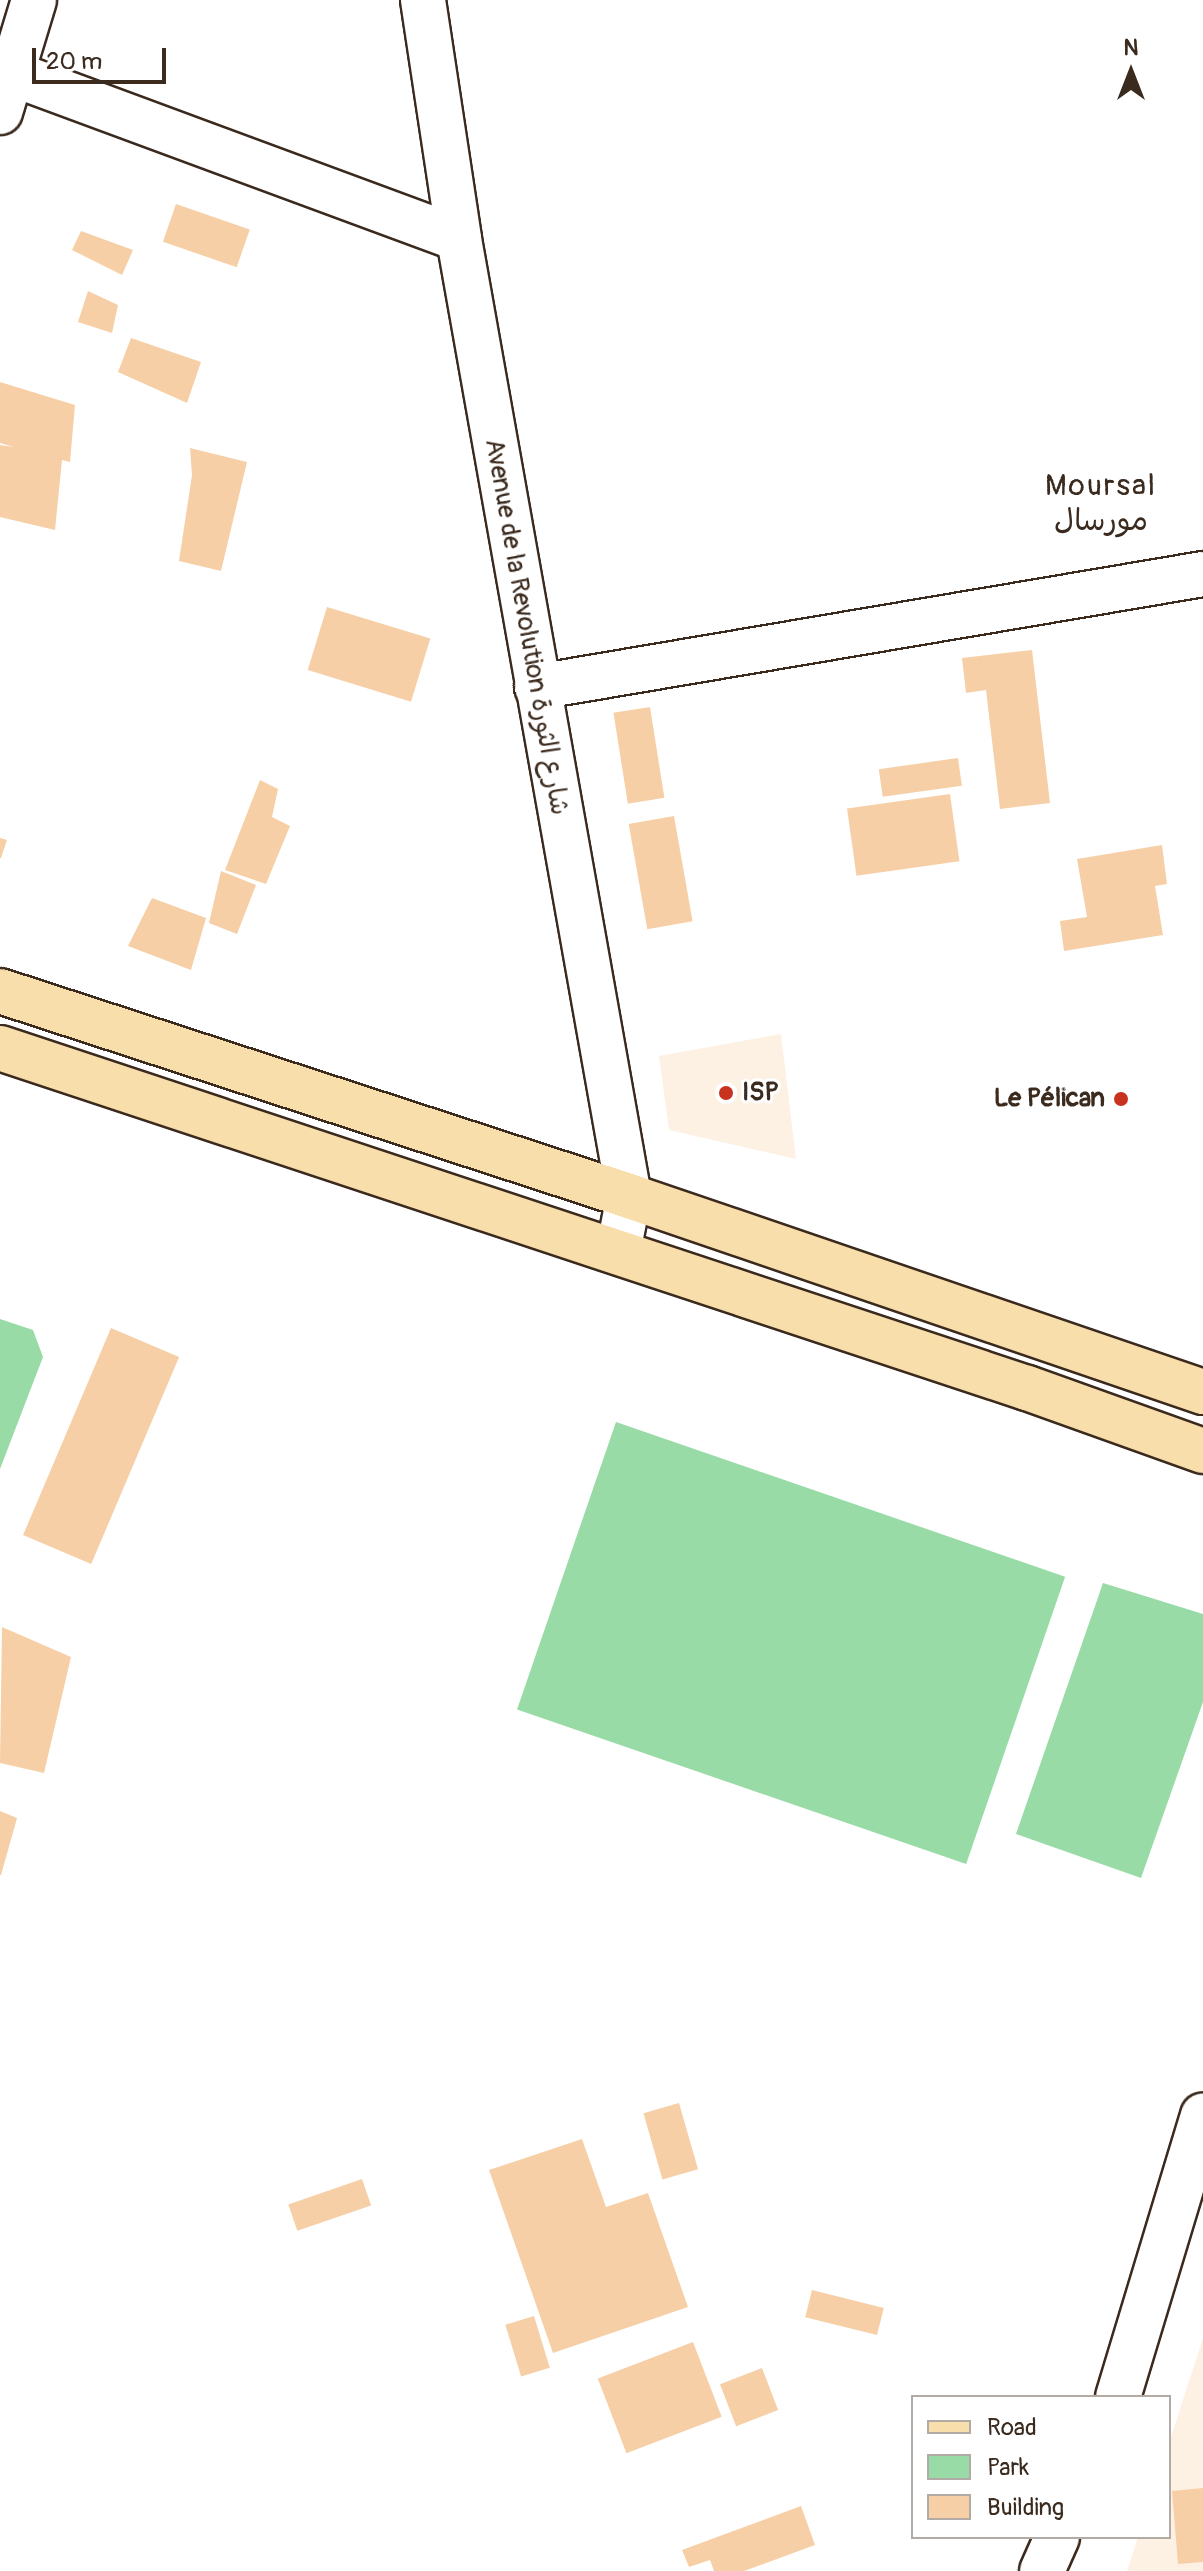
<!DOCTYPE html>
<html>
<head>
<meta charset="utf-8">
<style>
  body { margin:0 }
  #map { position:relative; width:1203px; height:2571px; overflow:hidden; background:#fff; font-family:Pangolin,"Playpen Sans Arabic",sans-serif }
  div>[style] { position:absolute }
  [style*='--x'] { left:calc(var(--x)*1px); top:calc(var(--y)*1px); width:calc(var(--w)*1px); rotate:calc(var(--a)*1deg) }
  .built>* { inset:0; background:#fdf1e4 }
  .green>* { inset:0; background:#98dba6; transform-origin:0 0 }
  .building>* { inset:0; background:#f7cfa6; transform-origin:0 0 }
  .roads { filter:drop-shadow(2px 0 #3b2a1e) drop-shadow(-2px 0 #3b2a1e) drop-shadow(0 2px #3b2a1e) drop-shadow(0 -2px #3b2a1e) }
  .street>* { height:44px; margin:-22px; padding:0 22px; transform-origin:22px; border-radius:22px; background:#fff }
  .secondary>* { height:44px; margin:-22px; padding:0 22px; transform-origin:22px; border-radius:22px; background:#fff }
  .primary>* { height:44px; margin:-22px; padding:0 22px; transform-origin:22px; border-radius:22px; background:#f8deab }
  .dots>* { width:22px; height:22px; translate:-50% -50%; box-sizing:border-box; border:4px solid #fff; border-radius:50% }
  span { translate:-50% -50%; white-space:nowrap; text-align:center; line-height:1.15; -webkit-text-stroke:6px #fff; paint-order:stroke }
  .street-label { font-size:26px; color:#3b2a1e }
  .poi-label { font-size:26px; color:#3b2a1e; font-weight:700 }
  .left { translate:0 -50%; text-align:left }
  .right { translate:-100% -50%; text-align:right }
  .quarter-label { font-size:30px; color:#3b2a1e; letter-spacing:2px }
  .legend { position:absolute; left:911px; top:2395px; width:260px; height:144px; box-sizing:border-box; background:#fff; border:2px solid #b1aaa5; margin:0; padding:10px 14px; list-style:none; font-size:24px; color:#3b2a1e }
  .legend li { display:flex; align-items:center; gap:16px; height:40px }
  .legend b { width:40px; border:2px solid #b1aaa5 }
  .north { position:absolute; left:1091px; top:32px; width:80px; height:80px; -webkit-text-stroke:6px #fff; paint-order:stroke; rotate:0deg; font-size:22px; font-weight:700; line-height:32px; text-align:center; color:#3b2a1e }
  .north::after { content:''; display:block; margin:auto; width:28px; height:36px; background:#3b2a1e; clip-path:polygon(50% 0,100% 100%,50% 72%,0 100%) }
  .scale { position:absolute; left:32px; top:48px; width:134px; height:36px; box-sizing:border-box; border:4px solid #3b2a1e; border-top:0; padding-left:10px; font-size:24px; line-height:28px; white-space:nowrap; color:#3b2a1e; -webkit-text-stroke:6px #fff; paint-order:stroke }
</style>
</head>
<body>
<div id="map">
  <div class="built">
    <div style="clip-path:polygon(781px 1034px,796px 1159px,669px 1130px,659px 1056px)"></div>
    <div style="clip-path:polygon(1203px 2338px,1203px 2571px,1127px 2571px,1138px 2537px,1169px 2537px,1169px 2443px)"></div>
  </div>
  <div class="green">
    <div style="clip-path:polygon(0 1319px,33px 1330px,43px 1357px,0 1469px)"></div>
    <div style="left:616px;top:1422px;width:475px;height:304px;rotate:19deg"></div>
    <div style="clip-path:polygon(1103px 1583px,1203px 1614px,1203px 1702px,1141px 1878px,1016px 1834px)"></div>
  </div>
  <div class="building">
    <div style="left:176px;top:204px;width:78px;height:40px;rotate:19deg"></div>
    <div style="clip-path:polygon(81px 231px,133px 250px,122px 275px,72px 250px)"></div>
    <div style="clip-path:polygon(88px 291px,118px 305px,112px 333px,78px 322px)"></div>
    <div style="clip-path:polygon(131px 338px,201px 362px,187px 403px,118px 372px)"></div>
    <div style="clip-path:polygon(0 382px,75px 405px,70px 462px,62px 460px,55px 530px,0 517px,0 445px,14px 447px,0 443px)"></div>
    <div style="clip-path:polygon(190px 448px,247px 462px,221px 571px,179px 561px,192px 475px)"></div>
    <div style="left:327px;top:607px;width:108px;height:66px;rotate:17deg"></div>
    <div style="clip-path:polygon(1032px 650px,1050px 803px,1000px 809px,986px 690px,966px 693px,962px 658px)"></div>
    <div style="left:650px;top:707px;width:92px;height:37px;rotate:81deg"></div>
    <div style="left:958px;top:758px;width:28px;height:80px;rotate:82deg"></div>
    <div style="clip-path:polygon(260px 780px,278px 789px,272px 817px,290px 826px,266px 884px,225px 870px)"></div>
    <div style="left:950px;top:794px;width:68px;height:104px;rotate:82deg"></div>
    <div style="left:674px;top:816px;width:107px;height:46px;rotate:80deg"></div>
    <div style="clip-path:polygon(0 838px,7px 840px,1px 858px,0 858px)"></div>
    <div style="clip-path:polygon(1162px 845px,1167px 884px,1155px 886px,1163px 935px,1064px 951px,1060px 921px,1087px 917px,1077px 859px)"></div>
    <div style="clip-path:polygon(221px 871px,256px 885px,237px 934px,209px 923px)"></div>
    <div style="clip-path:polygon(152px 898px,206px 918px,191px 970px,128px 946px)"></div>
    <div style="left:111px;top:1328px;width:74px;height:225px;rotate:23deg"></div>
    <div style="clip-path:polygon(2px 1627px,71px 1657px,44px 1773px,0 1763px)"></div>
    <div style="clip-path:polygon(0 1811px,17px 1818px,1px 1875px,0 1875px)"></div>
    <div style="left:679px;top:2103px;width:69px;height:37px;rotate:74deg"></div>
    <div style="clip-path:polygon(582px 2139px,606px 2207px,648px 2193px,688px 2307px,553px 2353px,489px 2170px)"></div>
    <div style="left:362px;top:2179px;width:28px;height:78px;rotate:71deg"></div>
    <div style="left:812px;top:2290px;width:74px;height:28px;rotate:14deg"></div>
    <div style="left:534px;top:2316px;width:54px;height:30px;rotate:73deg"></div>
    <div style="left:693px;top:2342px;width:80px;height:102px;rotate:69deg"></div>
    <div style="left:762px;top:2368px;width:45px;height:45px;rotate:69deg"></div>
    <div style="clip-path:polygon(1203px 2488px,1203px 2562px,1178px 2564px,1172px 2491px)"></div>
    <div style="clip-path:polygon(801px 2506px,815px 2545px,744px 2571px,714px 2571px,710px 2560px,689px 2567px,682px 2550px)"></div>
  </div>
  <div class="roads">
    <div class="street">
      <div style="--x:0;--y:69;--w:489;--a:20.3"></div>
      <div style="--x:0;--y:112;--w:117;--a:-73.1"></div>
      <div style="--x:537;--y:687;--w:676;--a:-9.63"></div>
      <div style="--x:1118;--y:2397;--w:294;--a:-73.2"></div>
      <div style="--x:1042;--y:2571;--w:37;--a:-66"></div>
    </div>
    <div class="secondary">
      <div style="--x:423;--y:0;--w:242;--a:81.4"></div>
      <div style="--x:459;--y:239;--w:972;--a:79.93"></div>
      <div style="--x:629;--y:1196;--w:57;--a:101.1"></div>
    </div>
    <div class="primary">
      <div style="--x:0;--y:991;--w:662;--a:18.05"></div>
      <div style="--x:629;--y:1196;--w:607;--a:18.85"></div>
      <div style="--x:0;--y:1048;--w:1082;--a:18.32"></div>
      <div style="--x:1027;--y:1388;--w:187;--a:19.7"></div>
    </div>
  </div>
  <div class="dots">
    <div style="left:726px;top:1093px;background:#c8321e"></div>
    <div style="left:1121px;top:1099px;background:#c8321e"></div>
  </div>
  <div class="street-label">
    <span style="left:526px;top:627px;rotate:80deg">Avenue de la Revolution شارع الثورة</span>
  </div>
  <div class="poi-label">
    <span class="left" style="left:742px;top:1093px">ISP</span>
    <span class="right" style="left:1105px;top:1099px">Le Pélican</span>
  </div>
  <div class="quarter-label">
    <span style="left:1101px;top:503px">Moursal<br>مورسال</span>
  </div>
  <ul class="legend">
  <li><b style="height:10px;background:#f8deab"></b>Road</li>
  <li><b style="height:22px;background:#98dba6"></b>Park</li>
  <li><b style="height:22px;background:#f7cfa6"></b>Building</li>
  </ul>
  <div class="north">N</div>
  <div class="scale">20 m</div>
</div>
</body>
</html>
